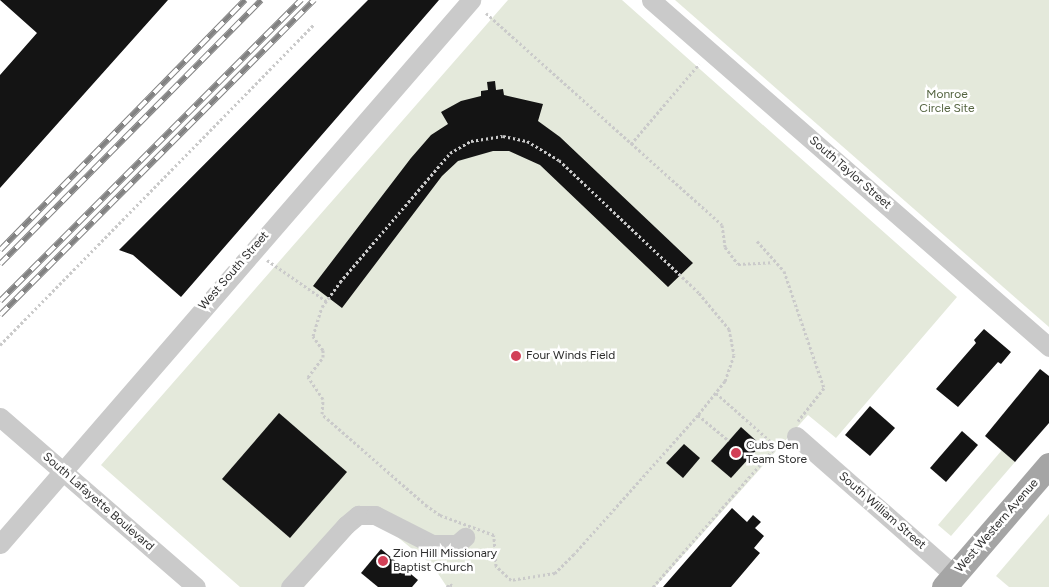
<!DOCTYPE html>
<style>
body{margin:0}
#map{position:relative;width:1049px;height:587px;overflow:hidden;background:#fff;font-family:Figtree,sans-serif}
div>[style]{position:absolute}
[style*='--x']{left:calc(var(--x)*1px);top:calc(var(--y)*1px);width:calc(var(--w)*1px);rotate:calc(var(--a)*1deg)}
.green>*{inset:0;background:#e4e9db}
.building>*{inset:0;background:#141414}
.path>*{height:3px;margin-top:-1.5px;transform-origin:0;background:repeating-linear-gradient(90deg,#cacaca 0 2.5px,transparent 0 5px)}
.minor>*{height:19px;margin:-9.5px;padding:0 9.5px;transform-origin:9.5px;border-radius:9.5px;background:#cacaca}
.major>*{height:25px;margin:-12.5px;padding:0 12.5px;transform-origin:12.5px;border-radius:12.5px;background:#a5a5a5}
.rail>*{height:5.5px;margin-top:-2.75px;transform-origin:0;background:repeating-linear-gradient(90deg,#fff 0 11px,#828282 0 22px);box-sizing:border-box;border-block:1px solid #828282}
.dots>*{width:14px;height:14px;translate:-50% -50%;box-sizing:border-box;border:2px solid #fff;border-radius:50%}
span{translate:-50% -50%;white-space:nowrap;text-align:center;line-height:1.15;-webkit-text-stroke:5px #fff;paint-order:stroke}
.park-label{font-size:12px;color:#53633f}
.street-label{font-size:12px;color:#2d2d2d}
.poi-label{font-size:12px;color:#2d2d2d}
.left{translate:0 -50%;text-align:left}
</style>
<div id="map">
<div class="green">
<div style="clip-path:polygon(508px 0,622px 0,957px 297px,836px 438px,808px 415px,655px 587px,447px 587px,433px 566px,384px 526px,361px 523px,304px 587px,240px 587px,101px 465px)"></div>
<div style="clip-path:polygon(675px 0,1049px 0,1049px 327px)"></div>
<div style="clip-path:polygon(1002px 450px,1015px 462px,951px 536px,938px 525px)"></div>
<div style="clip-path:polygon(1049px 514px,1049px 587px,1009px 587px,996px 576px)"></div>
</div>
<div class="building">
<div style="clip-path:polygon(0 0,168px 0,0 188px,0 75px,37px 33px)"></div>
<div style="clip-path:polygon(368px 0,439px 0,181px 297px,133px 255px,119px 250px)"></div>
<div style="clip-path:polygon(495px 81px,496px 90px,503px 89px,504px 95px,543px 104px,538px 121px,560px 137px,693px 263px,668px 287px,540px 165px,509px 151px,493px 151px,458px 161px,442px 176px,342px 308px,313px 286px,411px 158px,431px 135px,448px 124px,441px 112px,461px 101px,481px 96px,481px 91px,488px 90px,487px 82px)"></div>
<div style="clip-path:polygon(984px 329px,1011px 352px,1001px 364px,998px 362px,958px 407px,936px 389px,976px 343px,974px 340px)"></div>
<div style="clip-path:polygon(1040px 369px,1049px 376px,1049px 423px,1015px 462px,985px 436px)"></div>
<div style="clip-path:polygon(870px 406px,895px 428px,870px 456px,845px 435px)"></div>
<div style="clip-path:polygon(279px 413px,347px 472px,290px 538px,222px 479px)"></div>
<div style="clip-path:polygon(741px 427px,761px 445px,731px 478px,711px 461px)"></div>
<div style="clip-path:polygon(962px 431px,978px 445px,946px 482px,930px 468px)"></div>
<div style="clip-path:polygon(684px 444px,700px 458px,683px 478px,666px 463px)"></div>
<div style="clip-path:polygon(732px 508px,747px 522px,753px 515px,761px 522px,755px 528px,764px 536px,754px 548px,760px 553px,731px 587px,663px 587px)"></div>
<div style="clip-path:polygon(381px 549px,418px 580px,412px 587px,378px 587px,361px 573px)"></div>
</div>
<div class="path">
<div style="--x:486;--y:13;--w:317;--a:41.9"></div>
<div style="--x:722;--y:225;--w:22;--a:82"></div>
<div style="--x:725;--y:247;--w:21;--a:53"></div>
<div style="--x:738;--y:264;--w:35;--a:-3"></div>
<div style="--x:503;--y:136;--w:25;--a:12"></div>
<div style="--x:527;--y:141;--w:37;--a:31"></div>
<div style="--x:559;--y:160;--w:193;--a:43.5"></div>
<div style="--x:699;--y:293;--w:47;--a:50.2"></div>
<div style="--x:729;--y:329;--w:26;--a:79"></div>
<div style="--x:734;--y:355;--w:28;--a:109"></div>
<div style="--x:725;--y:381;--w:43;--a:128.5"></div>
<div style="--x:698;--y:415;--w:186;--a:131.7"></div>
<div style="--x:574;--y:554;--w:27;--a:135"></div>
<div style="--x:555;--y:573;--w:45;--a:171"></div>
<div style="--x:511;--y:580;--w:21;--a:-137"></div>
<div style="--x:496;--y:566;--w:31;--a:-94"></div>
<div style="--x:494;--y:535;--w:58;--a:-159.7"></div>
<div style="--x:440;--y:515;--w:16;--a:-145"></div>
<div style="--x:427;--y:506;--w:140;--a:-138.8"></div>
<div style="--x:322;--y:414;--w:15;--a:-86"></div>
<div style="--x:323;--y:399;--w:27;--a:-124"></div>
<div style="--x:308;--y:377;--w:25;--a:-53"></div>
<div style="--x:323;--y:357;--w:7;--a:-90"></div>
<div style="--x:323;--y:350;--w:17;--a:-126"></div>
<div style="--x:313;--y:336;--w:30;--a:-73"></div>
<div style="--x:322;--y:307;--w:31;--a:-54"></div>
<div style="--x:340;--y:282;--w:170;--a:-49.5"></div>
<div style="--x:450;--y:153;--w:24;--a:-30"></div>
<div style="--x:471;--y:141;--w:32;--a:-9"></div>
<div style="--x:631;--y:144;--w:105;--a:-49.6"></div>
<div style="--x:757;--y:241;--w:40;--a:48"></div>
<div style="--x:784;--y:271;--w:124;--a:71.1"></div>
<div style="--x:824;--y:388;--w:42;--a:128.2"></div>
<div style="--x:267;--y:260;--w:72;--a:34.8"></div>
<div style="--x:0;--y:345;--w:448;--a:-45.6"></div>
<div style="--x:716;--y:393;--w:80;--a:41.5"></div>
<div style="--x:698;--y:415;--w:40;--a:40"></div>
<div style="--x:447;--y:587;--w:4;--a:-45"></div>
<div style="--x:450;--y:584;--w:5;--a:37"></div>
<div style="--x:653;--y:587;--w:194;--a:-48.8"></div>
</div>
<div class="minor">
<div style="--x:651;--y:0;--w:528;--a:41.08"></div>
<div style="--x:0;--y:417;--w:259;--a:40.9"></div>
<div style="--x:796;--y:436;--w:210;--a:41.3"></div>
<div style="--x:0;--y:544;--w:720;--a:-49.11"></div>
<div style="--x:290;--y:587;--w:84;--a:-47.9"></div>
<div style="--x:346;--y:525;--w:16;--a:-40"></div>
<div style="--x:358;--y:515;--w:17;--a:0"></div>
<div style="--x:375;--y:515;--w:64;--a:27"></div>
<div style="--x:432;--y:544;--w:25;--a:0"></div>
<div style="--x:457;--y:544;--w:11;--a:-41"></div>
</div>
<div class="major">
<div style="--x:944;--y:587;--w:161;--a:-49.3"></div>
</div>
<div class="rail">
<div style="--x:0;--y:250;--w:350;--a:-45.6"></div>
<div style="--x:0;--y:264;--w:371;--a:-45.3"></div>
<div style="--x:0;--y:301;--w:426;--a:-45"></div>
<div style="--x:0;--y:315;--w:445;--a:-45.1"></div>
</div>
<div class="dots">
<div style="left:516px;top:356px;background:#d24057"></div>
<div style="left:736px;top:453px;background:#d24057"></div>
<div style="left:383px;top:561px;background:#d24057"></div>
</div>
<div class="park-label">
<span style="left:947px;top:102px">Monroe<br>Circle Site</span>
</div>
<div class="street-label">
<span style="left:850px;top:173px;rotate:41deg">South Taylor Street</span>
<span style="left:234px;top:271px;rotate:-49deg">West South Street</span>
<span style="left:98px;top:502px;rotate:41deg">South Lafayette Boulevard</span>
<span style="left:882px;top:511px;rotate:41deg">South William Street</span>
<span style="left:997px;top:526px;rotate:-49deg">West Western Avenue</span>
</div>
<div class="poi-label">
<span class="left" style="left:526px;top:356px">Four Winds Field</span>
<span class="left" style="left:746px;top:453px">Cubs Den<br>Team Store</span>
<span class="left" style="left:393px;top:561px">Zion Hill Missionary<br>Baptist Church</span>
</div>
</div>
